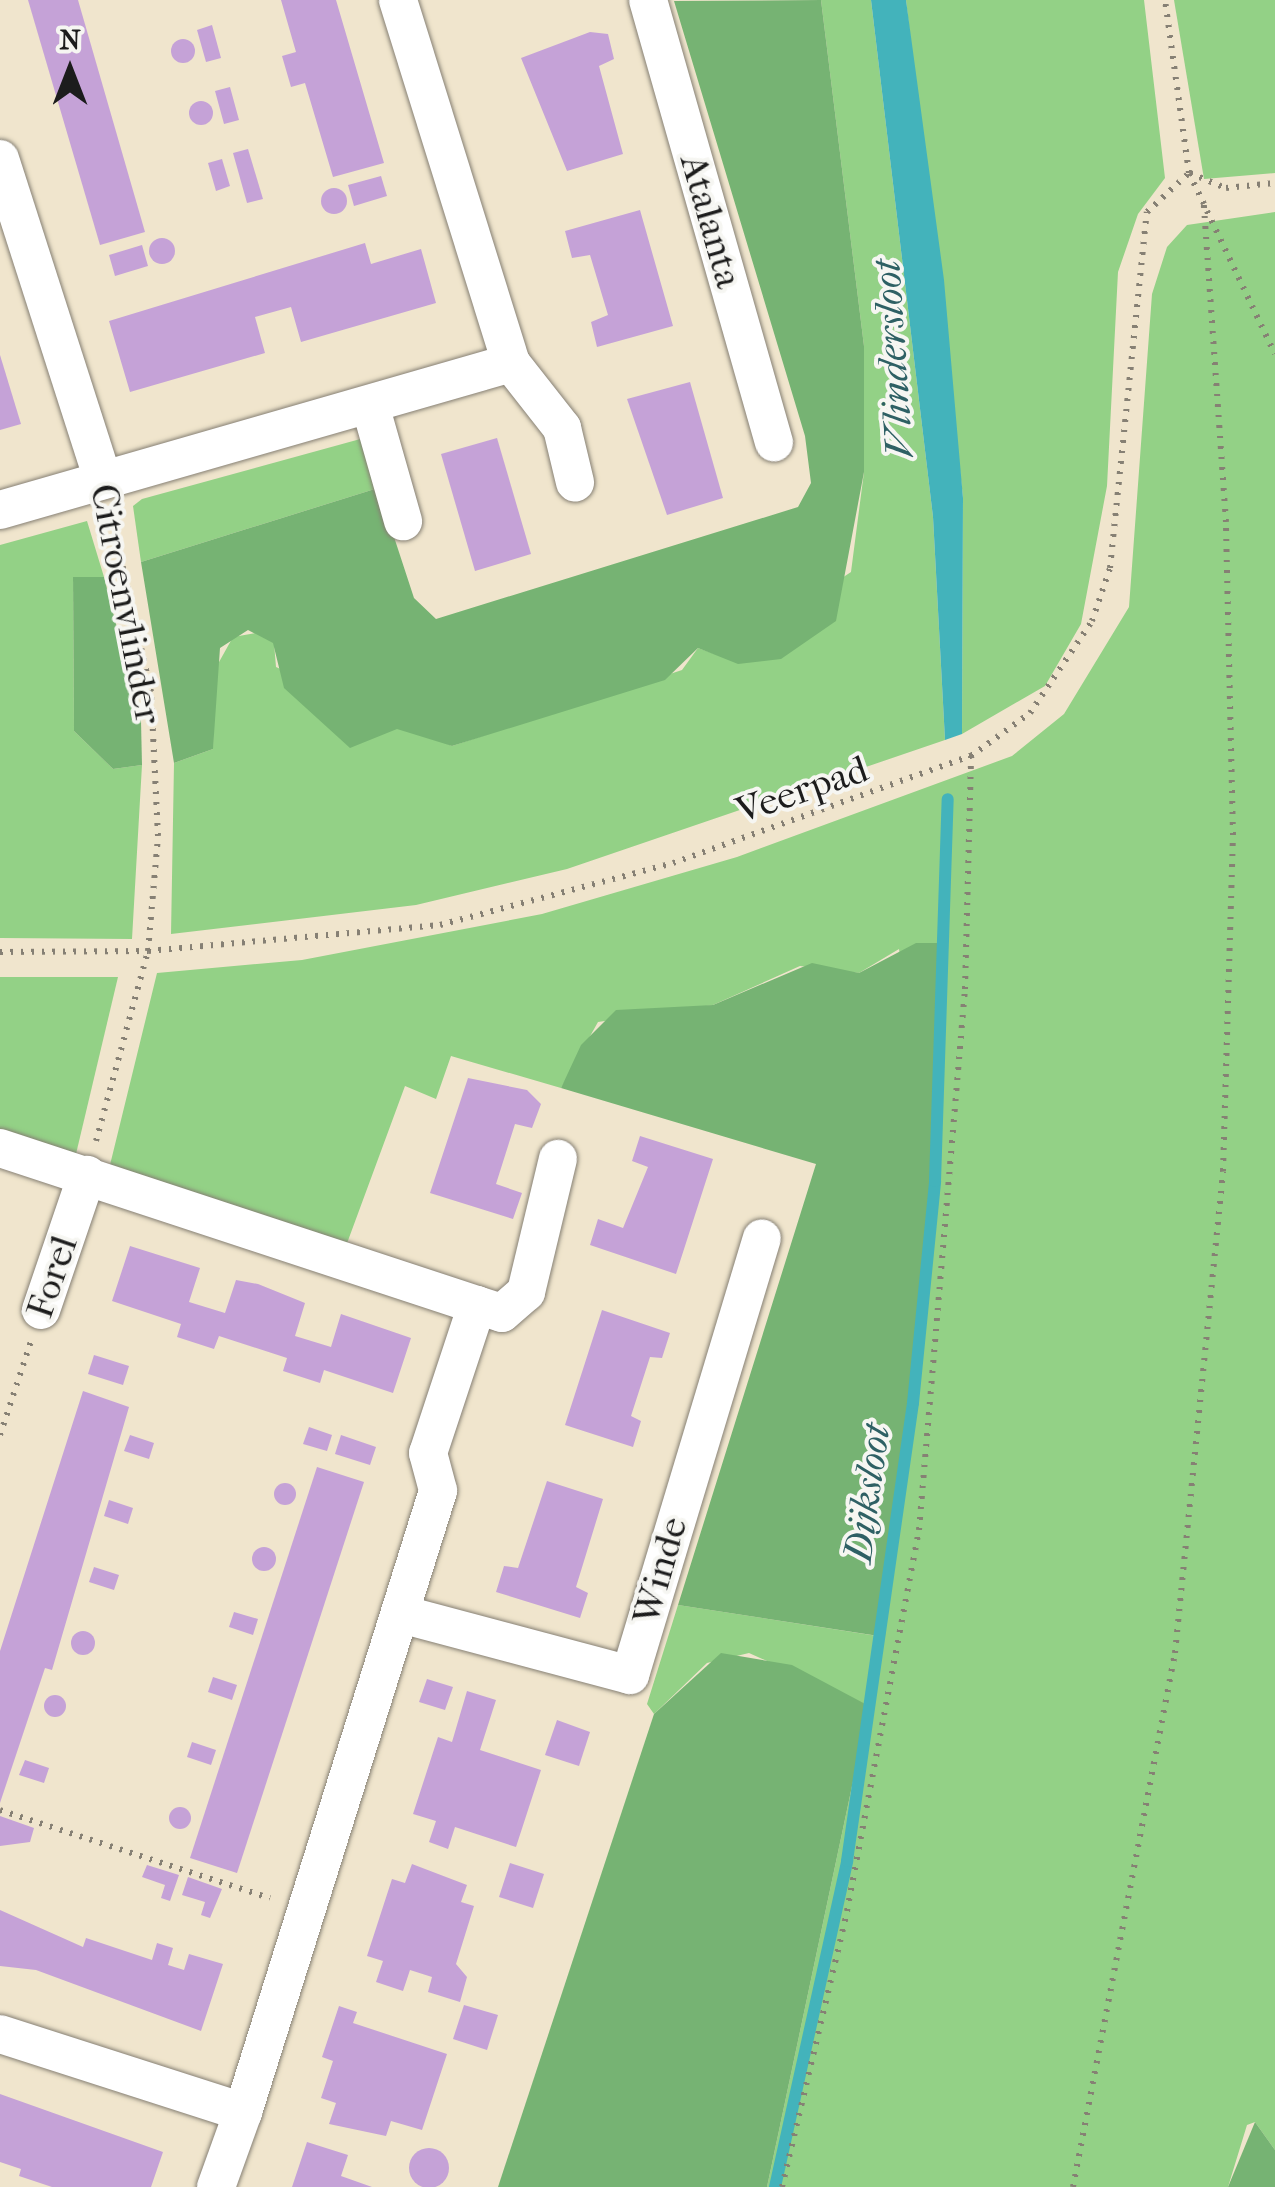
<!DOCTYPE html>
<style>
body{margin:0}
#map{position:relative;width:1275px;height:2187px;overflow:hidden;background:#f0e5cd;font-family:"IM FELL French Canon",serif}
div>[style]{position:absolute}
[style*='--x']{left:calc(var(--x)*1px);top:calc(var(--y)*1px);width:calc(var(--w)*1px);rotate:calc(var(--a)*1deg)}
.green>*{inset:0;background:#93d186}
.forest>*{inset:0;background:#76b373}
.water>*{inset:0;background:#43b3bb}
.stream>*{height:12px;margin:-6px;padding:0 6px;transform-origin:6px;border-radius:6px;background:#43b3bb}
.building>*{inset:0;background:#c5a2d7}
.round{border-radius:50%}
.path>*{height:6px;margin-top:-3px;transform-origin:0;background:repeating-linear-gradient(90deg,#868074 0 2.5px,transparent 0 10.5px)}
.roads{filter:drop-shadow(0 0 2px #868074) drop-shadow(0 0 2px #868074)}
.street>*{height:38px;margin:-19px;padding:0 19px;transform-origin:19px;border-radius:19px;background:#fff}
span{translate:-50% -50%;white-space:nowrap;text-align:center;line-height:1.15;-webkit-text-stroke:8px #f6f6f2;paint-order:stroke}
.street-label{font-size:38px;color:#1c1c1c}
.water-label{font-size:40px;color:#2e6064;font-style:italic}
.north{position:absolute;left:20px;top:20px;width:100px;height:100px;-webkit-text-stroke:8px #f6f6f2;paint-order:stroke;rotate:0deg;font-size:28px;font-weight:700;line-height:40px;text-align:center;color:#1c1c1c}
.north::after{content:'';display:block;margin:auto;width:35px;height:45px;background:#1c1c1c;clip-path:polygon(50% 0,100% 100%,50% 72%,0 100%)}
</style>
<div id="map">
<div class="green">
<div style="clip-path:polygon(821px 0,871px 0,933px 517px,945px 740px,567px 869px,416px 905px,171px 934px,174px 763px,213px 749px,214px 671px,233px 637px,261px 632px,274px 643px,276px 667px,452px 746px,682px 670px,698px 648px,723px 657px,851px 572px,864px 472px,864px 346px)"></div>
<div style="clip-path:polygon(906px 0,1144px 0,1165px 178px,1138px 214px,1118px 272px,1107px 486px,1081px 624px,1045px 686px,962px 734px,963px 497px)"></div>
<div style="clip-path:polygon(1174px 0,1275px 0,1275px 173px,1204px 179px)"></div>
<div style="clip-path:polygon(1275px 212px,1275px 2150px,1255px 2122px,1247px 2125px,1228px 2187px,767px 2187px,869px 1706px,749px 1653px,707px 1663px,654px 1714px,647px 1704px,678px 1605px,884px 1637px,932px 1171px,899px 949px,859px 973px,800px 966px,713px 1005px,598px 1022px,561px 1088px,451px 1056px,436px 1099px,405px 1086px,346px 1246px,110px 1165px,157px 973px,302px 960px,542px 914px,737px 857px,1012px 756px,1064px 714px,1129px 607px,1152px 294px,1167px 247px,1187px 225px)"></div>
<div style="clip-path:polygon(364px 438px,378px 488px,141px 562px,133px 506px,142px 499px)"></div>
<div style="clip-path:polygon(87px 521px,104px 577px,73px 577px,74px 731px,113px 769px,142px 765px,132px 939px,0 938px,0 545px)"></div>
<div style="clip-path:polygon(0 977px,118px 977px,76px 1154px,0 1130px)"></div>
</div>
<div class="forest">
<div style="clip-path:polygon(821px 0,864px 346px,864px 472px,836px 621px,781px 659px,738px 664px,698px 648px,665px 680px,452px 746px,397px 729px,350px 748px,284px 688px,273px 643px,248px 630px,220px 648px,213px 749px,174px 763px,141px 562px,378px 488px,414px 598px,436px 619px,798px 507px,811px 483px,805px 436px,674px 1px)"></div>
<div style="clip-path:polygon(73px 577px,104px 577px,141px 721px,142px 765px,113px 769px,74px 731px)"></div>
<div style="clip-path:polygon(916px 943px,943px 943px,932px 1171px,885px 1637px,678px 1605px,816px 1164px,561px 1088px,581px 1045px,616px 1010px,713px 1005px,812px 963px,859px 973px)"></div>
<div style="clip-path:polygon(721px 1653px,792px 1665px,869px 1706px,767px 2187px,498px 2187px,654px 1714px)"></div>
<div style="clip-path:polygon(1255px 2122px,1275px 2150px,1275px 2187px,1228px 2187px)"></div>
</div>
<div class="water">
<div style="clip-path:polygon(871px 0,906px 0,944px 280px,963px 498px,962px 734px,945px 740px,933px 517px)"></div>
</div>
<div class="stream">
<div style="--x:775;--y:2187;--w:334;--a:-77.5"></div>
<div style="--x:847;--y:1861;--w:463;--a:-81.8"></div>
<div style="--x:913;--y:1403;--w:223;--a:-84.3"></div>
<div style="--x:935;--y:1181;--w:382;--a:-88.1"></div>
</div>
<div class="building">
<div style="clip-path:polygon(28px 0,78px 0,145px 232px,100px 245px)"></div>
<div style="clip-path:polygon(281px 0,336px 0,384px 163px,333px 177px,305px 83px,291px 87px,282px 56px,296px 52px)"></div>
<div style="clip-path:polygon(212px 25px,221px 58px,206px 62px,197px 30px)"></div>
<div style="clip-path:polygon(590px 32px,608px 34px,614px 59px,599px 66px,623px 154px,567px 171px,521px 58px)"></div>
<div class="round" style="left:171px;top:39px;width:24px;height:24px"></div>
<div style="clip-path:polygon(230px 87px,239px 120px,224px 124px,215px 91px)"></div>
<div class="round" style="left:189px;top:101px;width:24px;height:24px"></div>
<div style="clip-path:polygon(248px 149px,263px 199px,247px 203px,233px 153px)"></div>
<div style="clip-path:polygon(222px 159px,230px 186px,216px 191px,208px 163px)"></div>
<div style="clip-path:polygon(381px 176px,387px 196px,354px 206px,348px 185px)"></div>
<div class="round" style="left:321px;top:188px;width:26px;height:26px"></div>
<div style="clip-path:polygon(640px 210px,673px 326px,597px 347px,591px 322px,608px 315px,590px 255px,572px 258px,565px 231px)"></div>
<div class="round" style="left:149px;top:238px;width:26px;height:26px"></div>
<div style="clip-path:polygon(365px 243px,371px 264px,421px 249px,436px 303px,301px 342px,291px 307px,255px 317px,265px 353px,130px 392px,109px 321px)"></div>
<div style="clip-path:polygon(142px 245px,148px 266px,115px 276px,109px 255px)"></div>
<div style="clip-path:polygon(0 355px,21px 424px,0 430px)"></div>
<div style="clip-path:polygon(690px 382px,723px 498px,667px 515px,627px 399px)"></div>
<div style="clip-path:polygon(497px 438px,531px 554px,475px 571px,441px 454px)"></div>
<div style="clip-path:polygon(468px 1078px,527px 1090px,541px 1104px,532px 1128px,515px 1124px,496px 1184px,522px 1193px,513px 1219px,430px 1193px)"></div>
<div style="clip-path:polygon(640px 1136px,713px 1159px,676px 1274px,590px 1245px,598px 1219px,623px 1228px,648px 1167px,632px 1161px)"></div>
<div style="clip-path:polygon(130px 1246px,200px 1268px,189px 1302px,225px 1313px,236px 1280px,258px 1284px,305px 1303px,295px 1336px,331px 1347px,341px 1314px,411px 1338px,393px 1393px,324px 1370px,320px 1383px,283px 1371px,287px 1358px,219px 1336px,214px 1349px,177px 1337px,181px 1324px,112px 1301px)"></div>
<div style="clip-path:polygon(602px 1310px,670px 1333px,662px 1358px,650px 1357px,631px 1416px,641px 1421px,633px 1447px,565px 1425px)"></div>
<div style="clip-path:polygon(94px 1355px,129px 1366px,123px 1385px,88px 1374px)"></div>
<div style="clip-path:polygon(83px 1391px,129px 1407px,52px 1670px,45px 1668px,0 1803px,0 1651px)"></div>
<div style="clip-path:polygon(309px 1427px,332px 1435px,327px 1451px,303px 1444px)"></div>
<div style="clip-path:polygon(130px 1435px,154px 1443px,149px 1459px,124px 1451px)"></div>
<div style="clip-path:polygon(341px 1435px,376px 1447px,370px 1465px,335px 1454px)"></div>
<div style="clip-path:polygon(317px 1467px,364px 1482px,237px 1873px,190px 1858px)"></div>
<div style="clip-path:polygon(547px 1481px,603px 1499px,576px 1587px,588px 1593px,580px 1618px,496px 1592px,504px 1566px,518px 1568px)"></div>
<div class="round" style="left:274px;top:1483px;width:22px;height:22px"></div>
<div style="clip-path:polygon(109px 1500px,133px 1508px,128px 1524px,104px 1516px)"></div>
<div class="round" style="left:252px;top:1547px;width:24px;height:24px"></div>
<div style="clip-path:polygon(94px 1567px,119px 1575px,114px 1590px,89px 1582px)"></div>
<div style="clip-path:polygon(234px 1612px,258px 1619px,253px 1635px,229px 1627px)"></div>
<div class="round" style="left:71px;top:1631px;width:24px;height:24px"></div>
<div style="clip-path:polygon(213px 1677px,237px 1685px,232px 1700px,208px 1692px)"></div>
<div style="clip-path:polygon(427px 1679px,453px 1687px,445px 1710px,419px 1702px)"></div>
<div style="clip-path:polygon(467px 1691px,496px 1700px,480px 1750px,541px 1770px,516px 1847px,455px 1827px,448px 1849px,429px 1842px,436px 1821px,413px 1814px,438px 1737px,452px 1742px)"></div>
<div class="round" style="left:44px;top:1695px;width:22px;height:22px"></div>
<div style="clip-path:polygon(557px 1720px,590px 1732px,579px 1766px,545px 1755px)"></div>
<div style="clip-path:polygon(192px 1742px,216px 1750px,211px 1765px,187px 1757px)"></div>
<div style="clip-path:polygon(25px 1760px,49px 1768px,44px 1783px,19px 1775px)"></div>
<div class="round" style="left:169px;top:1807px;width:22px;height:22px"></div>
<div style="clip-path:polygon(0 1816px,34px 1828px,30px 1842px,0 1846px)"></div>
<div style="clip-path:polygon(510px 1863px,544px 1874px,533px 1908px,499px 1897px)"></div>
<div style="clip-path:polygon(412px 1864px,467px 1885px,461px 1902px,474px 1906px,456px 1964px,467px 1977px,460px 2002px,428px 1992px,432px 1977px,410px 1970px,403px 1991px,376px 1982px,383px 1961px,367px 1956px,392px 1879px,405px 1883px)"></div>
<div style="clip-path:polygon(147px 1865px,179px 1875px,170px 1901px,161px 1898px,165px 1885px,142px 1877px)"></div>
<div style="clip-path:polygon(188px 1877px,222px 1889px,210px 1918px,201px 1915px,205px 1902px,182px 1895px)"></div>
<div style="clip-path:polygon(0 1910px,83px 1947px,86px 1938px,152px 1960px,157px 1943px,173px 1948px,168px 1965px,184px 1970px,189px 1954px,223px 1964px,201px 2031px,36px 1970px,0 1966px)"></div>
<div style="clip-path:polygon(464px 2005px,498px 2015px,487px 2050px,453px 2039px)"></div>
<div style="clip-path:polygon(339px 2006px,357px 2012px,353px 2023px,447px 2054px,422px 2130px,391px 2121px,386px 2136px,329px 2124px,336px 2103px,321px 2098px,333px 2061px,322px 2057px)"></div>
<div style="clip-path:polygon(0 2094px,163px 2152px,151px 2187px,52px 2187px,19px 2176px,21px 2169px,0 2162px)"></div>
<div style="clip-path:polygon(307px 2142px,348px 2155px,341px 2176px,372px 2187px,292px 2187px)"></div>
<div class="round" style="left:409px;top:2148px;width:40px;height:40px"></div>
</div>
<div class="path">
<div style="--x:1190;--y:173;--w:39;--a:23"></div>
<div style="--x:1226;--y:188;--w:49;--a:-5.8"></div>
<div style="--x:1207;--y:211;--w:158;--a:64.6"></div>
<div style="--x:0;--y:952;--w:148;--a:-0.4"></div>
<div style="--x:148;--y:951;--w:293;--a:-5.1"></div>
<div style="--x:440;--y:925;--w:241;--a:-14.9"></div>
<div style="--x:673;--y:863;--w:317;--a:-19.8"></div>
<div style="--x:971;--y:756;--w:73;--a:-36.1"></div>
<div style="--x:1030;--y:713;--w:111;--a:-56"></div>
<div style="--x:1092;--y:621;--w:56;--a:-71.2"></div>
<div style="--x:1110;--y:568;--w:358;--a:-84.1"></div>
<div style="--x:1147;--y:212;--w:57;--a:-42.9"></div>
<div style="--x:96;--y:1141;--w:197;--a:-74.7"></div>
<div style="--x:148;--y:951;--w:115;--a:-85"></div>
<div style="--x:158;--y:836;--w:144;--a:-92.8"></div>
<div style="--x:151;--y:692;--w:181;--a:-102.7"></div>
<div style="--x:0;--y:1435;--w:99;--a:-71.7"></div>
<div style="--x:0;--y:1810;--w:284;--a:18.1"></div>
<div style="--x:782;--y:2187;--w:284;--a:-76.7"></div>
<div style="--x:847;--y:1911;--w:388;--a:-79.3"></div>
<div style="--x:919;--y:1530;--w:543;--a:-85.14"></div>
<div style="--x:965;--y:989;--w:233;--a:-88.5"></div>
<div style="--x:1073;--y:2187;--w:544;--a:-79.19"></div>
<div style="--x:1175;--y:1653;--w:484;--a:-84.3"></div>
<div style="--x:1223;--y:1171;--w:336;--a:-88.3"></div>
<div style="--x:1233;--y:835;--w:313;--a:-91.3"></div>
<div style="--x:1226;--y:522;--w:319;--a:-94"></div>
<div style="--x:1204;--y:204;--w:34;--a:-116"></div>
<div style="--x:1189;--y:173;--w:175;--a:-97.9"></div>
</div>
<div class="roads">
<div class="street">
<div style="--x:648;--y:0;--w:460;--a:74.1"></div>
<div style="--x:0;--y:159;--w:337;--a:72.2"></div>
<div style="--x:511;--y:363;--w:83;--a:51.9"></div>
<div style="--x:562;--y:428;--w:56;--a:76.5"></div>
<div style="--x:370;--y:405;--w:121;--a:74.1"></div>
<div style="--x:0;--y:510;--w:532;--a:-16.05"></div>
<div style="--x:511;--y:363;--w:380;--a:-107.3"></div>
<div style="--x:0;--y:1148;--w:502;--a:18.22"></div>
<div style="--x:477;--y:1305;--w:156;--a:108.3"></div>
<div style="--x:428;--y:1453;--w:39;--a:75"></div>
<div style="--x:438;--y:1491;--w:651;--a:107.43"></div>
<div style="--x:243;--y:2112;--w:255;--a:-162.2"></div>
<div style="--x:477;--y:1305;--w:26;--a:18"></div>
<div style="--x:502;--y:1313;--w:32;--a:-41"></div>
<div style="--x:526;--y:1292;--w:137;--a:-76.5"></div>
<div style="--x:41;--y:1310;--w:143;--a:-71.2"></div>
<div style="--x:401;--y:1614;--w:237;--a:14.9"></div>
<div style="--x:630;--y:1675;--w:456;--a:-73.2"></div>
<div style="--x:216;--y:2187;--w:80;--a:-70.2"></div>
</div>
</div>
<div class="street-label">
<span style="left:711px;top:221px;rotate:74deg">Atalanta</span>
<span style="left:126px;top:604px;rotate:79deg">Citroenvlinder</span>
<span style="left:802px;top:790px;rotate:-19deg">Veerpad</span>
<span style="left:52px;top:1277px;rotate:-71deg">Forel</span>
<span style="left:660px;top:1571px;rotate:-74deg">Winde</span>
</div>
<div class="water-label">
<span style="left:893px;top:359px;rotate:-94deg">Vlindersloot</span>
<span style="left:867px;top:1493px;rotate:-82deg">Dijksloot</span>
</div>
<div class="north">N</div>
</div>
